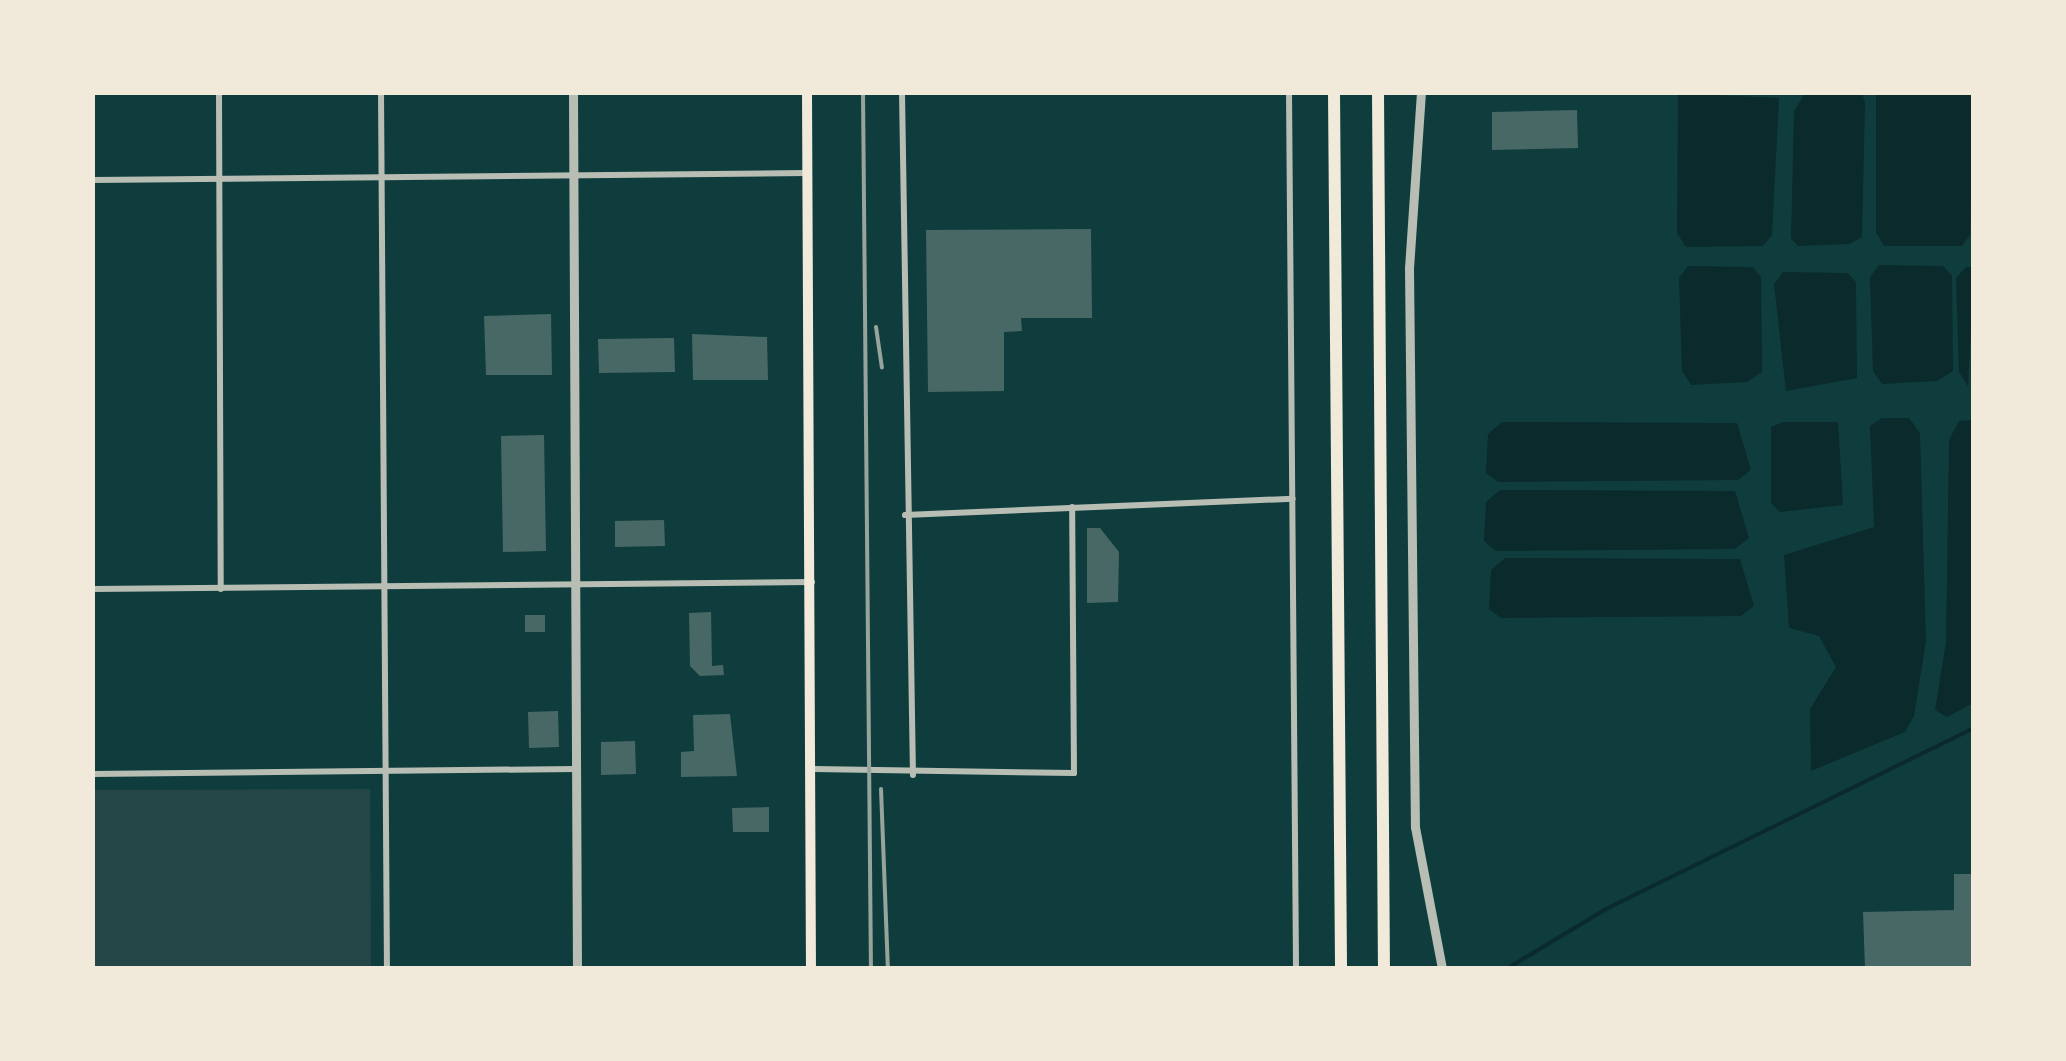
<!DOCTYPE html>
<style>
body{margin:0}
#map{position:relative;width:2066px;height:1061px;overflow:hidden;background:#0f3d3e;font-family:Poppins,sans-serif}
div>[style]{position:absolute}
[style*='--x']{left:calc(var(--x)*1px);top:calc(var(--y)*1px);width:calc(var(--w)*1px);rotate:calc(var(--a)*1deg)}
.green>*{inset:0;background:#244646}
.water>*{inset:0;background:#0a2a2b}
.stream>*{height:4px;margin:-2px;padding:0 2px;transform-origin:2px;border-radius:2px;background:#0a2a2b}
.building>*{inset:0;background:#486865}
.minor>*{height:6px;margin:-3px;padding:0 3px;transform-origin:3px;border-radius:3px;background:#b8beb3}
.tertiary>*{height:9px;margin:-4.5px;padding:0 4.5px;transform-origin:4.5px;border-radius:4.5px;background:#b8beb3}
.secondary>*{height:10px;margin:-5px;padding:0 5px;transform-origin:5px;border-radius:5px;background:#f1e9da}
.motorway>*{height:12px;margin:-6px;padding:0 6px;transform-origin:6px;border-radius:6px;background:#f1e9da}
.rail>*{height:4px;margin:-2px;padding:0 2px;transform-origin:2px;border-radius:2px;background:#97a49c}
span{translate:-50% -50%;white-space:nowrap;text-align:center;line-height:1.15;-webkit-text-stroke:8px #f1e9da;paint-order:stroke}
.frame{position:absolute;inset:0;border:95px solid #f1e9da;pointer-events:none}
</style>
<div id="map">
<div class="green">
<div style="clip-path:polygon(370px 789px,371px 968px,93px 968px,93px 790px)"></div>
</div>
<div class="water">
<div style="clip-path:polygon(1678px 93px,1779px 98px,1772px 235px,1763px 246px,1686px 247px,1677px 233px)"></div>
<div style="clip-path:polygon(1805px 93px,1862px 93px,1865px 103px,1862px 237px,1850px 244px,1798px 246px,1791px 238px,1794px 111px)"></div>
<div style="clip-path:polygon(1876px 93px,1973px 94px,1970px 235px,1962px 246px,1884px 246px,1876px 232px)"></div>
<div style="clip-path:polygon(1879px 265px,1943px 266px,1952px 276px,1953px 371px,1937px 381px,1882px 384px,1873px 371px,1870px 277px)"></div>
<div style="clip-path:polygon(1688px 266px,1753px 267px,1761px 277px,1762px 372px,1747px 382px,1691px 385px,1682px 371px,1679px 278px)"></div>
<div style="clip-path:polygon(1966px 267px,1974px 267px,1968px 386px,1959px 372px,1956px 278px)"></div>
<div style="clip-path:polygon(1783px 272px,1848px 273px,1856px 282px,1857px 378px,1786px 391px,1774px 284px)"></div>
<div style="clip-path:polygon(1882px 418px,1909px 418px,1920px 433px,1926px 641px,1914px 716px,1905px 732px,1811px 771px,1810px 709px,1836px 667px,1819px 636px,1789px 628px,1784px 555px,1874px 527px,1870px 426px)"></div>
<div style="clip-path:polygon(1973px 420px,1973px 703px,1947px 717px,1935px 710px,1946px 642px,1949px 440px,1959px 421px)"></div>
<div style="clip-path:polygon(1502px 422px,1737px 423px,1751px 470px,1738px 480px,1498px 482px,1486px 473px,1488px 434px)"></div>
<div style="clip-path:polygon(1783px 422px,1838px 422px,1843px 505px,1780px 512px,1771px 503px,1771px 427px)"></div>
<div style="clip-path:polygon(1500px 490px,1735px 491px,1749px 538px,1735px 549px,1496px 551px,1484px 541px,1486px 502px)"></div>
<div style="clip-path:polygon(1505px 558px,1740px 559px,1754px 606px,1741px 616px,1501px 618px,1489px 609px,1491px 570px)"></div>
</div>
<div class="stream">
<div style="--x:1508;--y:968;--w:114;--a:-31"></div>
<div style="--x:1606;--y:909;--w:410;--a:-26.2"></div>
</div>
<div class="building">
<div style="clip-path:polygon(1577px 110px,1578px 148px,1492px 150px,1492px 112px)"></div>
<div style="clip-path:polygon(1091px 229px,1092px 318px,1021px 318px,1022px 331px,1004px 332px,1004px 391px,928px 392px,926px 230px)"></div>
<div style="clip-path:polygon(551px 314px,552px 375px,486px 375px,484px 316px)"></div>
<div style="clip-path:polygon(692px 334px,767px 337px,768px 380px,693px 380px)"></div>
<div style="clip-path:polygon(674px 338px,675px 372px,599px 373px,598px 339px)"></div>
<div style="clip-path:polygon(544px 435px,546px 551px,503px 552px,501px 436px)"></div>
<div style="clip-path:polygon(664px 520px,665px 546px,615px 547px,615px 521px)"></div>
<div style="clip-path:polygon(1087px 528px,1100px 528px,1119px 552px,1118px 602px,1087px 603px)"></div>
<div style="clip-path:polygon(711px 612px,712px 666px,723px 665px,724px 675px,700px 676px,690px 666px,689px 613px)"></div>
<div style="clip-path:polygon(525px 615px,545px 615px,545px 632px,525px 632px)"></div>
<div style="clip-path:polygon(558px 711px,559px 747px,529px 748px,528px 712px)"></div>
<div style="clip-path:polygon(730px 714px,737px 776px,681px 777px,681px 752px,694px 751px,693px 715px)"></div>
<div style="clip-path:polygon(635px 741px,636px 774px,601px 775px,601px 742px)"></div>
<div style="clip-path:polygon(769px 807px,769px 832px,733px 832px,732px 808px)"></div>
<div style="clip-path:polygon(1954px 874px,1974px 874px,1974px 968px,1865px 968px,1863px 912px,1954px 910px)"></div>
</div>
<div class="minor">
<div style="--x:219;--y:92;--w:497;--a:89.8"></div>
<div style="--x:381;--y:92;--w:876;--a:89.61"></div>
<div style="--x:902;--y:92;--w:683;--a:89.08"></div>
<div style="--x:1289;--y:92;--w:876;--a:89.54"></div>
<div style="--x:92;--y:180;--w:714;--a:-0.56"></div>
<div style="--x:905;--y:515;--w:388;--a:-2.4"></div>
<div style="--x:92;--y:589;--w:720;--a:-0.56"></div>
<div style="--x:814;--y:769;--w:260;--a:0.9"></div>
<div style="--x:1074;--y:773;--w:266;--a:-90.4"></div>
<div style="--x:92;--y:774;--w:484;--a:-0.6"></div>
</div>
<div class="tertiary">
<div style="--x:573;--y:92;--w:876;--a:89.74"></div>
<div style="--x:1421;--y:92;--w:176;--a:93.9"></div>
<div style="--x:1409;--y:268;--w:559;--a:89.39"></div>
<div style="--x:1415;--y:827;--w:144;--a:79.2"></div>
</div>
<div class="secondary">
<div style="--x:807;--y:92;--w:876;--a:89.74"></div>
</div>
<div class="motorway">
<div style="--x:1334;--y:92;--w:876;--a:89.54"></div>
<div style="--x:1378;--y:92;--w:876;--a:89.61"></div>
</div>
<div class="rail">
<div style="--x:863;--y:92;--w:876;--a:89.48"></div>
<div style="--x:876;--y:327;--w:41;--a:81.7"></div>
<div style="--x:881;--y:789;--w:179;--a:87.8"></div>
</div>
<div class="frame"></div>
</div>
